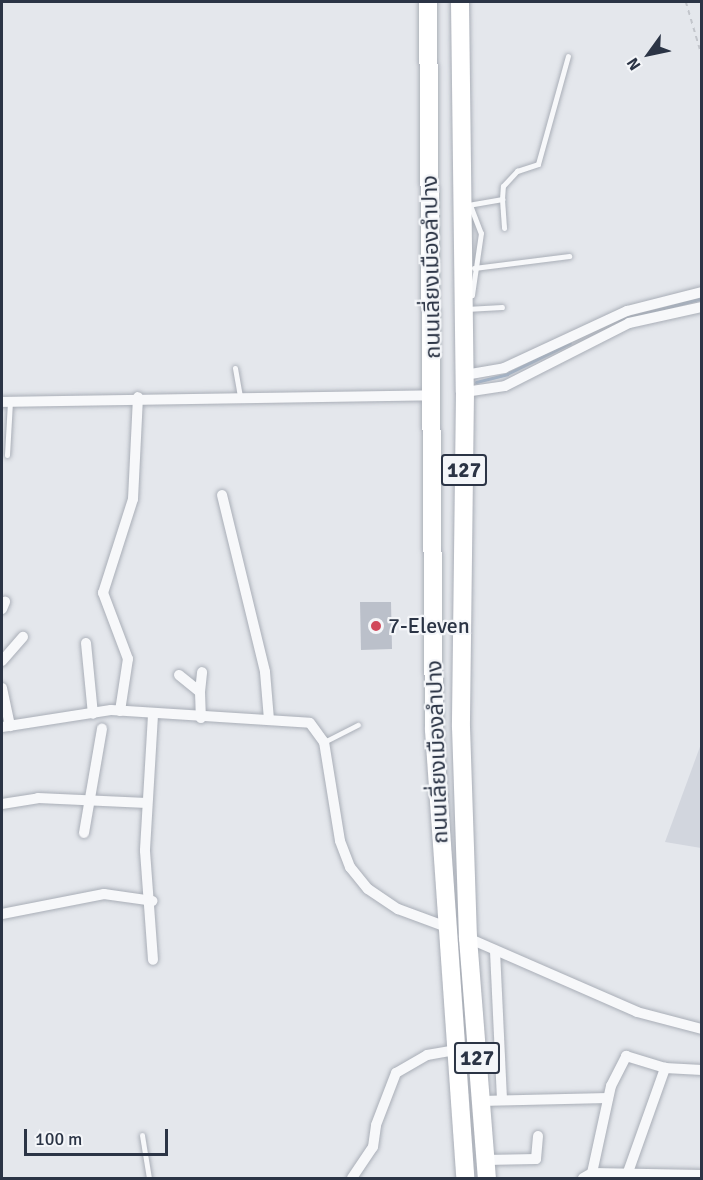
<!DOCTYPE html>
<meta charset="utf-8">
<style>
body{margin:0}
#map{position:relative;width:703px;height:1180px;overflow:hidden;background:#e4e7ec;font-family:Signika,"Noto Sans Thai",sans-serif}
div>[style]{position:absolute}
[style*='--x']{left:calc(var(--x)*1px);top:calc(var(--y)*1px);width:calc(var(--w)*1px);rotate:calc(var(--a)*1deg)}
.built>*{inset:0;background:#d2d6de}
.stream>*{height:3px;margin:-1.5px;padding:0 1.5px;transform-origin:1.5px;border-radius:1.5px;background:#9fb4cc}
.building>*{inset:0;background:#bbc0ca}
.path>*{height:1.5px;margin-top:-0.75px;transform-origin:0;background:repeating-linear-gradient(90deg,#c2c5cb 0 4.5px,transparent 0 9px)}
.roads{filter:drop-shadow(0 0 2px #a9aeb7) drop-shadow(0 0 2px #a9aeb7)}
.lane>*{height:5px;margin:-2.5px;padding:0 2.5px;transform-origin:2.5px;border-radius:2.5px;background:#f7f8fa}
.street>*{height:10px;margin:-5px;padding:0 5px;transform-origin:5px;border-radius:5px;background:#f7f8fa}
.highway>*{height:18px;margin:-9px;padding:0 9px;transform-origin:9px;border-radius:9px;background:#fff}
.dots>*{width:16px;height:16px;translate:-50% -50%;box-sizing:border-box;border:3px solid #f4f6f9;border-radius:50%}
span{translate:-50% -50%;white-space:nowrap;text-align:center;line-height:1.15;-webkit-text-stroke:4.5px #f4f6f9;paint-order:stroke}
.shield-label span{padding:2px 4px;background:#f4f6f9;border:2px solid;border-radius:4px;-webkit-text-stroke-width:0}
.shield-label{font-size:21px;color:#2b3445;font-weight:700}
.street-label{font-size:22px;color:#2b3445}
.poi-label{font-size:22px;color:#2b3445}
.left{translate:0 -50%;text-align:left}
.frame{position:absolute;inset:0;border:3px solid #2b3445;pointer-events:none}
.north{position:absolute;left:619px;top:24px;width:60px;height:60px;-webkit-text-stroke:4px #f4f6f9;paint-order:stroke;rotate:237deg;font-size:16px;font-weight:700;line-height:24px;text-align:center;color:#2b3445}
.north::after{content:'';display:block;margin:auto;width:21px;height:27px;background:#2b3445;clip-path:polygon(50% 0,100% 100%,50% 72%,0 100%)}
.scale{position:absolute;left:24px;top:1129px;width:144px;height:27px;box-sizing:border-box;border:3px solid #2b3445;border-top:0;padding-left:8px;font-size:18px;line-height:21px;white-space:nowrap;color:#2b3445;-webkit-text-stroke:4px #f4f6f9;paint-order:stroke}
</style>
<div id="map">
<div class="built">
<div style="clip-path:polygon(701px 744px,701px 848px,665px 842px)"></div>
</div>
<div class="stream">
<div style="--x:619;--y:320;--w:86;--a:-14.8"></div>
<div style="--x:476;--y:382;--w:32;--a:-14"></div>
<div style="--x:507;--y:374;--w:70;--a:-26.2"></div>
</div>
<div class="building">
<div style="clip-path:polygon(360px 602px,391px 602px,392px 649px,361px 650px)"></div>
</div>
<div class="path">
<div style="--x:686;--y:2;--w:56;--a:73.5"></div>
</div>
<div class="roads">
<div class="lane">
<div style="--x:502;--y:199;--w:13;--a:-86"></div>
<div style="--x:503;--y:186;--w:21;--a:-47"></div>
<div style="--x:517;--y:171;--w:22;--a:-18"></div>
<div style="--x:538;--y:164;--w:112;--a:-74.5"></div>
<div style="--x:468;--y:205;--w:35;--a:-10"></div>
<div style="--x:502;--y:199;--w:29;--a:86"></div>
<div style="--x:470;--y:205;--w:30;--a:69"></div>
<div style="--x:481;--y:233;--w:63;--a:98.3"></div>
<div style="--x:474;--y:268;--w:96;--a:-7.2"></div>
<div style="--x:466;--y:309;--w:36;--a:-3"></div>
<div style="--x:235;--y:368;--w:28;--a:80"></div>
<div style="--x:7;--y:455;--w:53;--a:-86.8"></div>
<div style="--x:324;--y:742;--w:38;--a:-27"></div>
<div style="--x:142;--y:1135;--w:44;--a:80.8"></div>
</div>
<div class="street">
<div style="--x:465;--y:375;--w:40;--a:-10"></div>
<div style="--x:504;--y:368;--w:136;--a:-24.9"></div>
<div style="--x:627;--y:311;--w:77;--a:-14.2"></div>
<div style="--x:465;--y:392;--w:40;--a:-8.5"></div>
<div style="--x:505;--y:386;--w:139;--a:-26.9"></div>
<div style="--x:629;--y:323;--w:75;--a:-12.4"></div>
<div style="--x:2;--y:402;--w:430;--a:-0.9"></div>
<div style="--x:222;--y:495;--w:182;--a:76.3"></div>
<div style="--x:265;--y:672;--w:48;--a:85.2"></div>
<div style="--x:2;--y:609;--w:8;--a:-67"></div>
<div style="--x:86;--y:643;--w:71;--a:84.4"></div>
<div style="--x:2;--y:661;--w:32;--a:-49"></div>
<div style="--x:179;--y:675;--w:27;--a:39"></div>
<div style="--x:200;--y:692;--w:26;--a:88"></div>
<div style="--x:2;--y:688;--w:39;--a:78"></div>
<div style="--x:200;--y:692;--w:20;--a:-84"></div>
<div style="--x:120;--y:711;--w:53;--a:-81.3"></div>
<div style="--x:128;--y:659;--w:71;--a:-110.7"></div>
<div style="--x:103;--y:593;--w:99;--a:-72.3"></div>
<div style="--x:133;--y:499;--w:102;--a:-87.2"></div>
<div style="--x:153;--y:715;--w:136;--a:93.4"></div>
<div style="--x:145;--y:851;--w:109;--a:85.8"></div>
<div style="--x:2;--y:727;--w:110;--a:-8.9"></div>
<div style="--x:111;--y:710;--w:199;--a:3.7"></div>
<div style="--x:310;--y:723;--w:24;--a:54"></div>
<div style="--x:324;--y:742;--w:100;--a:80.8"></div>
<div style="--x:340;--y:841;--w:28;--a:69"></div>
<div style="--x:350;--y:867;--w:28;--a:51"></div>
<div style="--x:368;--y:889;--w:36;--a:34"></div>
<div style="--x:398;--y:909;--w:49;--a:20.3"></div>
<div style="--x:2;--y:804;--w:36;--a:-9"></div>
<div style="--x:38;--y:798;--w:109;--a:2.6"></div>
<div style="--x:84;--y:833;--w:106;--a:-80.2"></div>
<div style="--x:2;--y:914;--w:104;--a:-11.1"></div>
<div style="--x:104;--y:894;--w:49;--a:8.1"></div>
<div style="--x:468;--y:938;--w:184;--a:23.6"></div>
<div style="--x:637;--y:1012;--w:67;--a:14.7"></div>
<div style="--x:495;--y:951;--w:148;--a:87.3"></div>
<div style="--x:480;--y:1101;--w:128;--a:-1.3"></div>
<div style="--x:485;--y:1160;--w:51;--a:-1.1"></div>
<div style="--x:536;--y:1159;--w:23;--a:-85"></div>
<div style="--x:592;--y:1173;--w:89;--a:-77.7"></div>
<div style="--x:611;--y:1086;--w:34;--a:-63"></div>
<div style="--x:626;--y:1056;--w:41;--a:17.1"></div>
<div style="--x:665;--y:1068;--w:37;--a:3"></div>
<div style="--x:627;--y:1175;--w:114;--a:-70.4"></div>
<div style="--x:352;--y:1178;--w:37;--a:-56"></div>
<div style="--x:373;--y:1147;--w:22;--a:-82"></div>
<div style="--x:376;--y:1125;--w:56;--a:-69"></div>
<div style="--x:396;--y:1073;--w:36;--a:-30"></div>
<div style="--x:427;--y:1055;--w:27;--a:-10"></div>
<div style="--x:583;--y:1178;--w:10;--a:-29"></div>
<div style="--x:592;--y:1173;--w:110;--a:1"></div>
</div>
<div class="highway">
<div style="--x:428;--y:2;--w:728;--a:89.53"></div>
<div style="--x:434;--y:730;--w:449;--a:86"></div>
<div style="--x:460;--y:2;--w:390;--a:89.3"></div>
<div style="--x:465;--y:392;--w:335;--a:90.7"></div>
<div style="--x:461;--y:727;--w:211;--a:88.1"></div>
<div style="--x:468;--y:938;--w:241;--a:85.5"></div>
</div>
</div>
<div class="dots">
<div style="left:376px;top:626px;background:#d1495b"></div>
</div>
<div class="shield-label">
<span style="left:464px;top:470px">127</span>
<span style="left:477px;top:1058px">127</span>
</div>
<div class="street-label">
<span style="left:431px;top:267px;rotate:-91deg">ถนนเลี่ยงเมืองลำปาง</span>
<span style="left:437px;top:752px;rotate:-92deg">ถนนเลี่ยงเมืองลำปาง</span>
</div>
<div class="poi-label">
<span class="left" style="left:388px;top:626px">7-Eleven</span>
</div>
<div class="frame"></div>
<div class="north">N</div>
<div class="scale">100 m</div>
</div>
